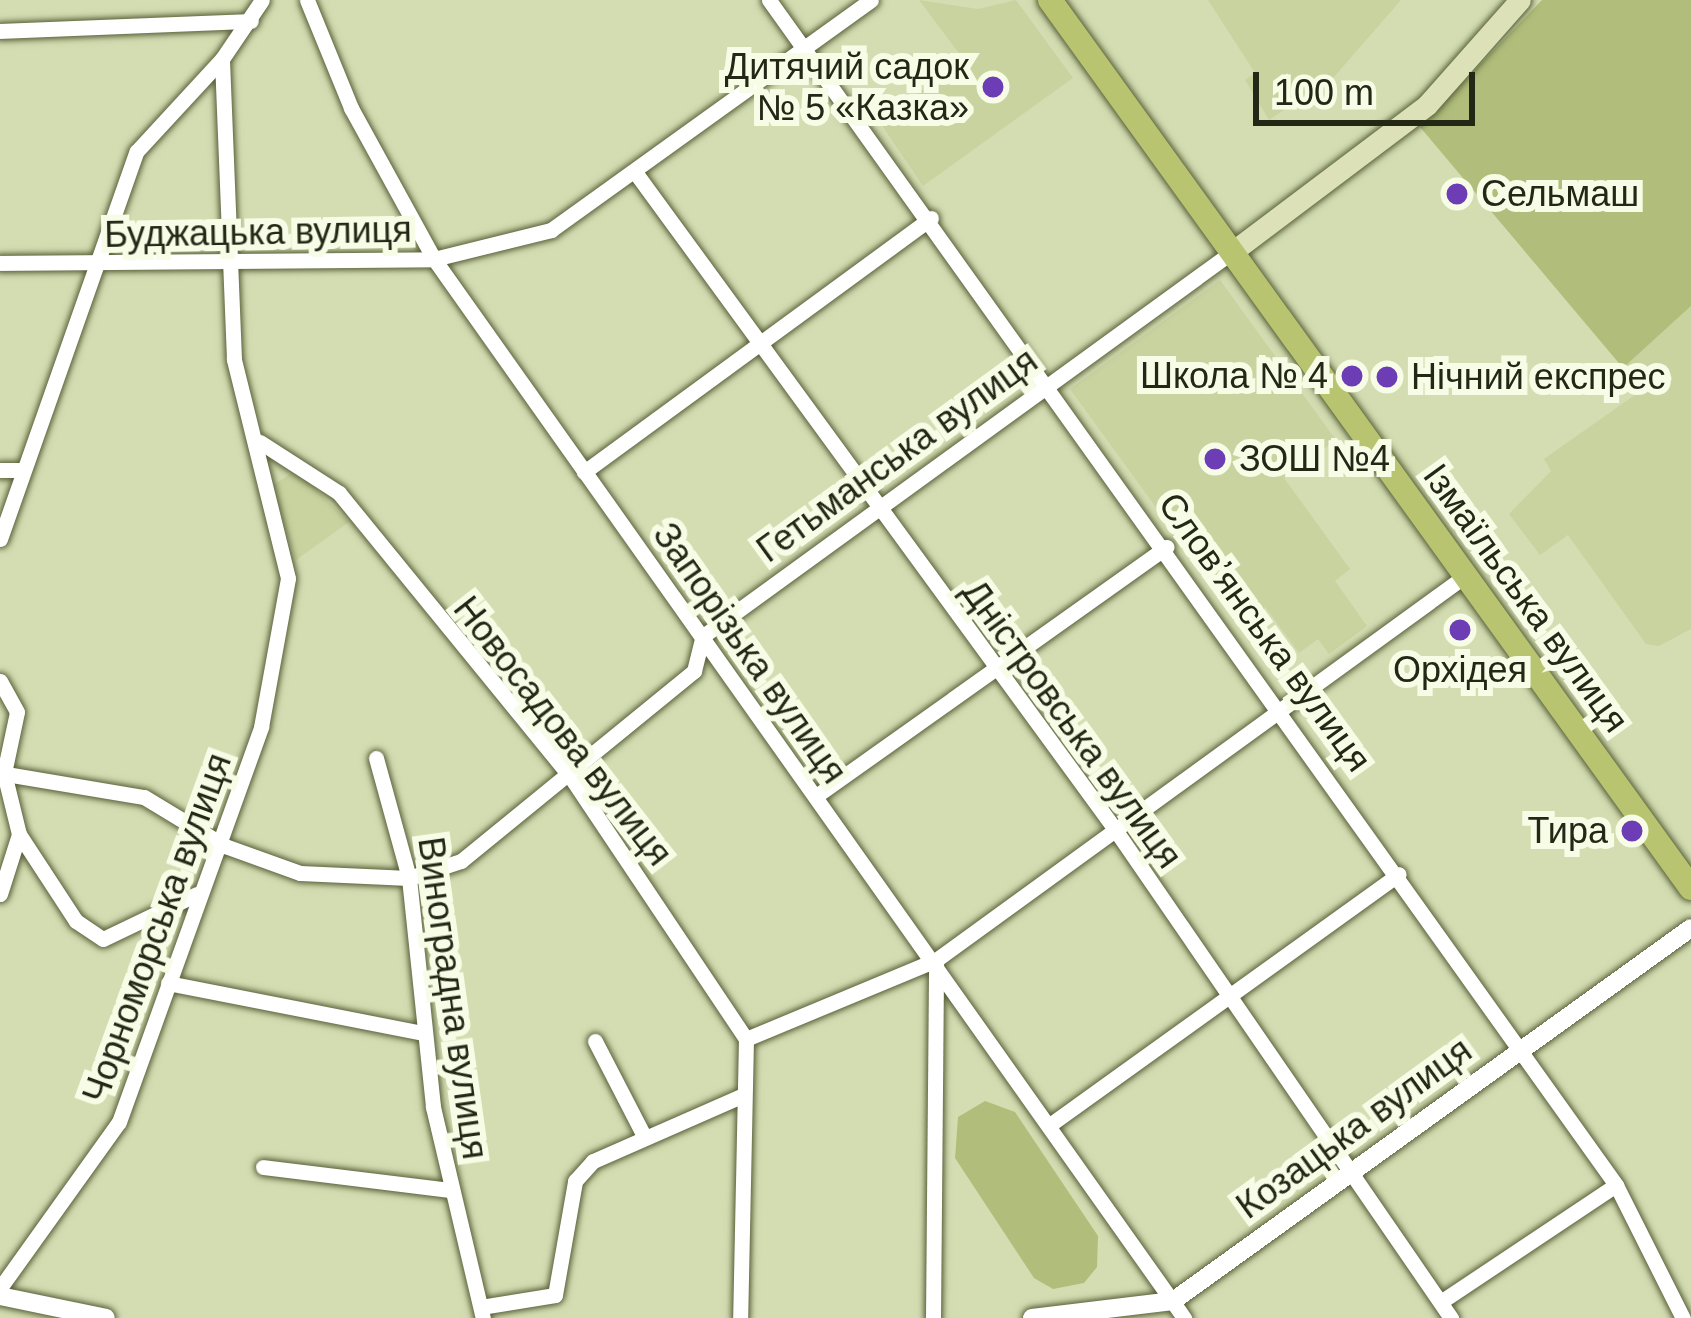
<!DOCTYPE html>
<meta charset="utf-8">
<style>
body{margin:0}
#map{position:relative;width:1691px;height:1318px;overflow:hidden;background:#d4ddb2;font-family:Helvetica,sans-serif}
div>[style]{position:absolute}
[style*='--x']{left:calc(var(--x)*1px);top:calc(var(--y)*1px);width:calc(var(--w)*1px);rotate:calc(var(--a)*1deg)}
.built>*{inset:0;background:#c8d3a0}
.green>*{inset:0;background:#b0bd7b}
.roads{filter:drop-shadow(0 0 3px #586039) drop-shadow(0 0 3px #586039)}
.minor>*{height:15px;margin:-7.5px;padding:0 7.5px;transform-origin:7.5px;border-radius:7.5px;background:#fff}
.tertiary>*{height:18px;margin:-9px;padding:0 9px;transform-origin:9px;border-radius:9px;background:#fff}
.secondary>*{height:21px;margin:-10.5px;padding:0 10.5px;transform-origin:10.5px;border-radius:10.5px;background:#dce1b8}
.primary>*{height:24px;margin:-12px;padding:0 12px;transform-origin:12px;border-radius:12px;background:#b9c470}
.dots>*{width:33px;height:33px;translate:-50% -50%;box-sizing:border-box;border:6px solid #f7fce6;border-radius:50%}
span{translate:-50% -50%;white-space:nowrap;text-align:center;line-height:1.15;-webkit-text-stroke:12px #f7fce6;paint-order:stroke}
.poi-label{font-size:36px;color:#232716}
.right{translate:-100% -50%;text-align:right}
.left{translate:0 -50%;text-align:left}
.street-label{font-size:36px;color:#232716}
.scale{position:absolute;left:1253px;top:72px;width:222px;height:54px;box-sizing:border-box;border:6px solid #232716;border-top:0;padding-left:15px;font-size:36px;line-height:42px;white-space:nowrap;color:#232716;-webkit-text-stroke:9px #f7fce6;paint-order:stroke}
</style>
<div id="map">
<div class="built">
<div style="clip-path:polygon(919px 0,978px 9px,1016px 0,1073px 78px,923px 186px,879px 121px,964px 60px)"></div>
<div style="clip-path:polygon(1208px 0,1401px 0,1334px 77px,1269px 120px,1245px 80px,1255px 73px)"></div>
<div style="clip-path:polygon(1220px 280px,1336px 440px,1284px 478px,1350px 569px,1335px 581px,1367px 626px,1329px 654px,1318px 639px,1299px 653px,1265px 607px,1250px 618px,1276px 654px,1267px 660px,1070px 389px)"></div>
<div style="clip-path:polygon(1691px 306px,1691px 629px,1659px 646px,1646px 644px,1568px 535px,1540px 555px,1509px 514px,1551px 471px,1544px 459px,1639px 392px,1623px 368px)"></div>
<div style="clip-path:polygon(296px 470px,349px 522px,296px 560px,272px 486px)"></div>
</div>
<div class="green">
<div style="clip-path:polygon(1542px 0,1691px 0,1691px 306px,1623px 368px,1420px 127px)"></div>
<div style="clip-path:polygon(985px 1101px,1015px 1112px,1098px 1236px,1097px 1267px,1084px 1283px,1053px 1289px,1034px 1278px,955px 1158px,958px 1117px)"></div>
</div>
<div class="roads">
<div class="minor">
<div style="--x:307;--y:0;--w:117;--a:67.8"></div>
<div style="--x:351;--y:108;--w:172;--a:61.2"></div>
<div style="--x:434;--y:259;--w:1298;--a:54.69"></div>
<div style="--x:769;--y:0;--w:1457;--a:54.44"></div>
<div style="--x:1616;--y:1185;--w:149;--a:63.3"></div>
<div style="--x:0;--y:31;--w:251;--a:-2.3"></div>
<div style="--x:635;--y:172;--w:812;--a:53.86"></div>
<div style="--x:1114;--y:828;--w:595;--a:55.48"></div>
<div style="--x:0;--y:263;--w:434;--a:-0.5"></div>
<div style="--x:434;--y:259;--w:121;--a:-13.9"></div>
<div style="--x:551;--y:230;--w:394;--a:-35.7"></div>
<div style="--x:260;--y:442;--w:94;--a:32.8"></div>
<div style="--x:339;--y:493;--w:365;--a:50.8"></div>
<div style="--x:570;--y:776;--w:316;--a:56.2"></div>
<div style="--x:746;--y:1039;--w:279;--a:91.2"></div>
<div style="--x:0;--y:470;--w:21;--a:0"></div>
<div style="--x:584;--y:472;--w:430;--a:-36.2"></div>
<div style="--x:0;--y:539;--w:411;--a:-70.6"></div>
<div style="--x:137;--y:151;--w:125;--a:-47.3"></div>
<div style="--x:0;--y:681;--w:35;--a:61"></div>
<div style="--x:17;--y:712;--w:62;--a:102"></div>
<div style="--x:4;--y:773;--w:63;--a:76.2"></div>
<div style="--x:19;--y:834;--w:104;--a:56.8"></div>
<div style="--x:76;--y:921;--w:32;--a:34"></div>
<div style="--x:103;--y:939;--w:104;--a:-25.6"></div>
<div style="--x:376;--y:758;--w:124;--a:74.6"></div>
<div style="--x:409;--y:878;--w:230;--a:84"></div>
<div style="--x:433;--y:1107;--w:217;--a:76.7"></div>
<div style="--x:0;--y:773;--w:146;--a:9.5"></div>
<div style="--x:144;--y:797;--w:95;--a:31.2"></div>
<div style="--x:225;--y:846;--w:80;--a:19.8"></div>
<div style="--x:300;--y:873;--w:109;--a:2.6"></div>
<div style="--x:409;--y:878;--w:55;--a:-18.1"></div>
<div style="--x:461;--y:861;--w:301;--a:-39.2"></div>
<div style="--x:694;--y:671;--w:36;--a:-76"></div>
<div style="--x:703;--y:636;--w:654;--a:-35.98"></div>
<div style="--x:816;--y:796;--w:430;--a:-35.4"></div>
<div style="--x:0;--y:894;--w:63;--a:-72.4"></div>
<div style="--x:168;--y:983;--w:260;--a:11.1"></div>
<div style="--x:746;--y:1039;--w:206;--a:-22.6"></div>
<div style="--x:936;--y:960;--w:654;--a:-35.98"></div>
<div style="--x:595;--y:1041;--w:107;--a:62.7"></div>
<div style="--x:1051;--y:1124;--w:428;--a:-35.7"></div>
<div style="--x:263;--y:1167;--w:189;--a:7"></div>
<div style="--x:0;--y:1288;--w:204;--a:-54.4"></div>
<div style="--x:119;--y:1122;--w:420;--a:-70.2"></div>
<div style="--x:261;--y:727;--w:151;--a:-79.7"></div>
<div style="--x:288;--y:578;--w:226;--a:-103.9"></div>
<div style="--x:234;--y:359;--w:300;--a:-92.3"></div>
<div style="--x:222;--y:59;--w:71;--a:-55.9"></div>
<div style="--x:1442;--y:1301;--w:209;--a:-33.7"></div>
<div style="--x:481;--y:1307;--w:75;--a:-9.2"></div>
<div style="--x:555;--y:1295;--w:116;--a:-80"></div>
<div style="--x:575;--y:1181;--w:27;--a:-48"></div>
<div style="--x:593;--y:1161;--w:164;--a:-23.7"></div>
<div style="--x:933;--y:1318;--w:357;--a:-89.5"></div>
</div>
<div class="tertiary">
<div style="--x:0;--y:1296;--w:108;--a:11.7"></div>
<div style="--x:1032;--y:1318;--w:142;--a:-6.9"></div>
<div style="--x:1173;--y:1301;--w:638;--a:-35.76"></div>
</div>
<div class="secondary">
<div style="--x:1232;--y:252;--w:244;--a:-37"></div>
<div style="--x:1427;--y:105;--w:140;--a:-48.5"></div>
</div>
<div class="primary">
<div style="--x:1050;--y:0;--w:1095;--a:54.18"></div>
</div>
</div>
<div class="dots">
<div style="left:993px;top:87px;background:#6d3db5"></div>
<div style="left:1457px;top:194px;background:#6d3db5"></div>
<div style="left:1352px;top:376px;background:#6d3db5"></div>
<div style="left:1387px;top:377px;background:#6d3db5"></div>
<div style="left:1215px;top:459px;background:#6d3db5"></div>
<div style="left:1460px;top:630px;background:#6d3db5"></div>
<div style="left:1632px;top:831px;background:#6d3db5"></div>
</div>
<div class="poi-label">
<span class="right" style="left:969px;top:87px">Дитячий садок<br>№ 5 «Казка»</span>
<span class="left" style="left:1481px;top:194px">Сельмаш</span>
<span class="right" style="left:1328px;top:376px">Школа № 4</span>
<span class="left" style="left:1411px;top:377px">Нічний експрес</span>
<span class="left" style="left:1239px;top:459px">ЗОШ №4</span>
<span style="left:1460px;top:670px">Орхідея</span>
<span class="right" style="left:1608px;top:831px">Тира</span>
</div>
<div class="street-label">
<span style="left:258px;top:232px;rotate:-1deg">Буджацька вулиця</span>
<span style="left:897px;top:455px;rotate:-36deg">Гетьманська вулиця</span>
<span style="left:1526px;top:598px;rotate:54deg">Ізмаїльська вулиця</span>
<span style="left:1265px;top:632px;rotate:54deg">Словʼянська вулиця</span>
<span style="left:750px;top:653px;rotate:55deg">Запорізька вулиця</span>
<span style="left:1072px;top:724px;rotate:54deg">Дністровська вулиця</span>
<span style="left:563px;top:731px;rotate:52deg">Новосадова вулиця</span>
<span style="left:157px;top:928px;rotate:-70deg">Чорноморська вулиця</span>
<span style="left:453px;top:998px;rotate:82deg">Виноградна вулиця</span>
<span style="left:1354px;top:1128px;rotate:-36deg">Козацька вулиця</span>
</div>
<div class="scale">100 m</div>
</div>
